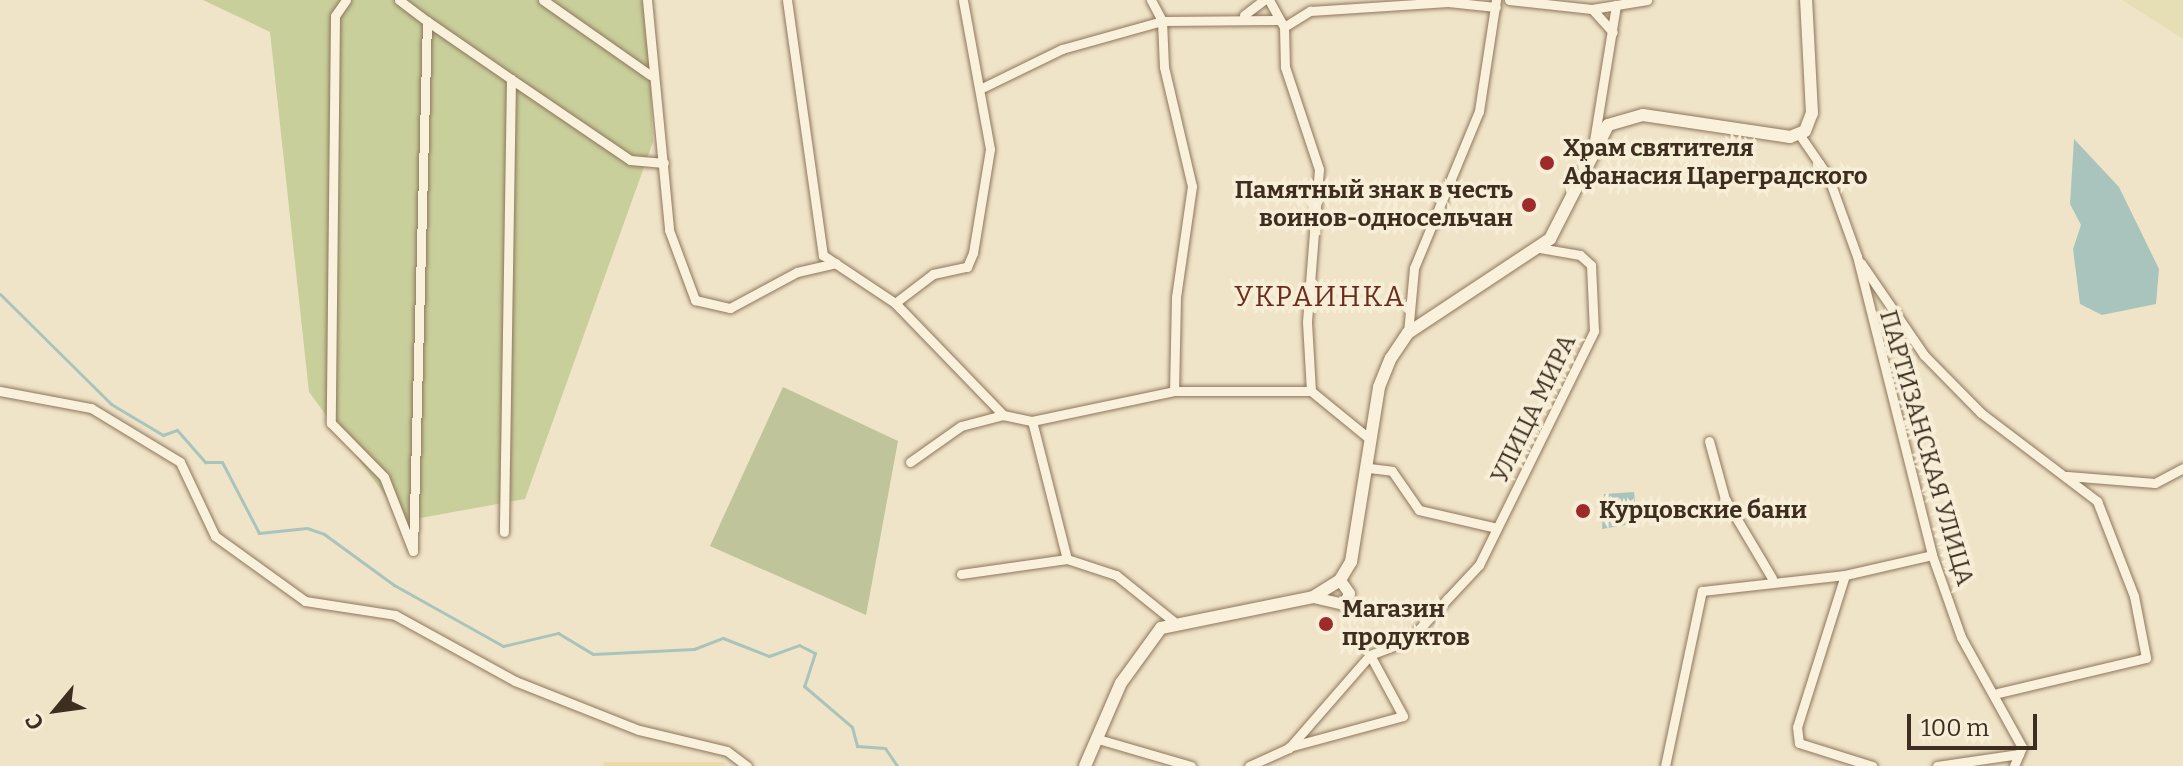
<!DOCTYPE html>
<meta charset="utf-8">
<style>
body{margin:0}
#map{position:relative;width:2183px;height:766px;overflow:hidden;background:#f0e4c8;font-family:Bitter,serif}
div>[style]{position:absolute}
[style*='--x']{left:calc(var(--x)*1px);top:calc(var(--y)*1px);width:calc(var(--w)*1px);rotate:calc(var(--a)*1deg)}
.farmland>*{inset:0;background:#e6deb5}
.green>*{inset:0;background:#c9cf9b}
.sand>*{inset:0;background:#ecd9a5}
.cemetery>*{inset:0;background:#bfc49a}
.water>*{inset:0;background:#a9c4bc}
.stream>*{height:3px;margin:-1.5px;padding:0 1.5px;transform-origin:1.5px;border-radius:1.5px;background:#a9c4bc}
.roads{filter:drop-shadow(0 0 2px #8d765c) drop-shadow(0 0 2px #8d765c)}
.minor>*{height:9px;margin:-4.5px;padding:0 4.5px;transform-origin:4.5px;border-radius:4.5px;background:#faf1dc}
.tertiary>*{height:11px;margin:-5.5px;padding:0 5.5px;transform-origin:5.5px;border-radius:5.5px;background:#faf1dc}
.secondary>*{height:12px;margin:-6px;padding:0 6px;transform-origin:6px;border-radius:6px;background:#faf1dc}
.dots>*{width:22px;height:22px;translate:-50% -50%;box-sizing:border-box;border:4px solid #f7eed8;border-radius:50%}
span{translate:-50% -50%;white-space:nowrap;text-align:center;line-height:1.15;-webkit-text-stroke:7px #f7eed8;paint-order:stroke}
.poi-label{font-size:24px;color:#3d2e20;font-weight:700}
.left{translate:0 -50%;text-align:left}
.right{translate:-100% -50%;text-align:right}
.street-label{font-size:24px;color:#3d2e20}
.quarter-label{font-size:28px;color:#6b2e1e;letter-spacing:2px}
.north{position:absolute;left:16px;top:670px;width:80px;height:80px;-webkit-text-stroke:6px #f7eed8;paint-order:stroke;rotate:241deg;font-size:22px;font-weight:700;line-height:32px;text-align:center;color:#3d2e20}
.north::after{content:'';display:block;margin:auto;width:28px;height:36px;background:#3d2e20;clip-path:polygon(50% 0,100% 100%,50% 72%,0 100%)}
.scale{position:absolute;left:1907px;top:714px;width:130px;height:36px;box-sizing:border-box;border:4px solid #3d2e20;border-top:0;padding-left:10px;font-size:24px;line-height:28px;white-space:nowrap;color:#3d2e20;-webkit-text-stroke:6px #f7eed8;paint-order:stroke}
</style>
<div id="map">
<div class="farmland">
<div style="clip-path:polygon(2122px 0,2183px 0,2183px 39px)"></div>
</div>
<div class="green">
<div style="clip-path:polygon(203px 0,647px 0,653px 142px,525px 499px,404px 521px,309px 392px,270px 32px)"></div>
</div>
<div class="sand">
<div style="clip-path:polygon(604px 762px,723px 762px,726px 766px,603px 766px)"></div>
</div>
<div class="cemetery">
<div style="clip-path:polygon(783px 387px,898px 441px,866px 615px,710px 546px)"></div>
</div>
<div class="water">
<div style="clip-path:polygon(2074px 139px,2119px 187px,2159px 269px,2156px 304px,2102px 315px,2080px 304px,2073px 249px,2081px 225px,2070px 204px)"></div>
<div style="clip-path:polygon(1634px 492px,1637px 523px,1602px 529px,1604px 494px)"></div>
</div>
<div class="stream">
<div style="--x:0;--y:294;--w:156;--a:44.7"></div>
<div style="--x:111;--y:404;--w:61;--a:30.8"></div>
<div style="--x:163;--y:435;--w:15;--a:-20"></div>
<div style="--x:177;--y:430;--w:43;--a:48.8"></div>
<div style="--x:205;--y:462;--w:17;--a:0"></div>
<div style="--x:222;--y:462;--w:80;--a:62.5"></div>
<div style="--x:259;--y:533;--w:48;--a:-5.9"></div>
<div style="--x:307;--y:528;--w:18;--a:19"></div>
<div style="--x:324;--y:534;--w:87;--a:36.1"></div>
<div style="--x:394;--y:585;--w:125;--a:29.2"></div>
<div style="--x:503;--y:646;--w:57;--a:-13.3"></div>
<div style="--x:558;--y:633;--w:41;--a:31"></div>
<div style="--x:593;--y:654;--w:101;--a:-2.8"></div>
<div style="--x:694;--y:649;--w:31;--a:-21"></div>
<div style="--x:723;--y:638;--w:49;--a:21.4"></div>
<div style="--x:769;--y:656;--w:32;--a:-20"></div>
<div style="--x:799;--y:645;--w:18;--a:27"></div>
<div style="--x:815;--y:653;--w:35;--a:108"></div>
<div style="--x:804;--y:686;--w:63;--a:40.5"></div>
<div style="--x:852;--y:727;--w:20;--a:75"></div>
<div style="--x:857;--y:746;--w:28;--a:4"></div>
<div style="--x:885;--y:748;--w:22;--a:56"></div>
</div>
<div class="roads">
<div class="minor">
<div style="--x:346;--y:0;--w:19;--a:125"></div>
<div style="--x:335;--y:16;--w:407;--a:90.6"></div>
<div style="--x:331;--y:423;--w:76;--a:45.5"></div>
<div style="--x:384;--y:477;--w:79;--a:68.6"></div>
<div style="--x:413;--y:551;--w:530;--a:-88.49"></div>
<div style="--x:427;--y:21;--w:102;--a:34.6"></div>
<div style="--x:511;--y:79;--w:453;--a:90.9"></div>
<div style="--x:399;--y:0;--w:35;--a:37"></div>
<div style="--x:543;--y:0;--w:131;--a:35"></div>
<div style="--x:647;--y:0;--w:231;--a:84.5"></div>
<div style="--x:669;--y:230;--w:75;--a:69.6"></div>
<div style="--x:695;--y:300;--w:36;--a:13"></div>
<div style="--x:730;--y:308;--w:76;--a:-28.2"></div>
<div style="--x:797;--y:272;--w:40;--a:-13"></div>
<div style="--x:787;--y:0;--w:258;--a:82"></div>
<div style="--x:823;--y:255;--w:87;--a:33.7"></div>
<div style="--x:895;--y:303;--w:156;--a:46"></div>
<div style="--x:1003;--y:415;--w:30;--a:12"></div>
<div style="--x:1032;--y:421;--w:142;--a:75.8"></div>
<div style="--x:1067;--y:559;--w:52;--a:18.1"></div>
<div style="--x:1116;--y:575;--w:73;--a:38.9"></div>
<div style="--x:1151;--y:0;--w:24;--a:62"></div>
<div style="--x:1162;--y:21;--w:46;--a:87.5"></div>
<div style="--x:1164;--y:67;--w:122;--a:76.8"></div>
<div style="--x:1192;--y:186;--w:112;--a:98.2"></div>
<div style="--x:1176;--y:297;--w:94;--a:91.2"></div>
<div style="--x:1269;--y:0;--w:31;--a:61"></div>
<div style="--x:1284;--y:27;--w:40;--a:88.6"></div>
<div style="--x:1285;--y:67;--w:108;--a:71.6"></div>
<div style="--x:1319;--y:169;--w:153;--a:94.5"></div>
<div style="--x:1307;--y:322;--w:69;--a:86.7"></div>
<div style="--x:1509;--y:0;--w:83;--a:6.2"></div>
<div style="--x:1592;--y:9;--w:56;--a:-9.3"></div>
<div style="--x:1592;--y:9;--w:31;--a:48"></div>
<div style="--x:1244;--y:15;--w:25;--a:-37"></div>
<div style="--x:1284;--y:27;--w:31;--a:-32"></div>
<div style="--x:1310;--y:11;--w:138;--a:-3.7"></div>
<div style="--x:1448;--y:2;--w:48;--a:5.9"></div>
<div style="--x:511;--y:79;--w:144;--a:34.2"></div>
<div style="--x:630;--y:160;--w:34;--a:5"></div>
<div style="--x:984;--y:87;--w:87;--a:-26"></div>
<div style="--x:1062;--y:49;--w:104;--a:-15.6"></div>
<div style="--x:1162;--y:21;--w:115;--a:-0.5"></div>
<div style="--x:1799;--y:134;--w:51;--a:55.4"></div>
<div style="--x:1828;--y:176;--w:85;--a:70.1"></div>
<div style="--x:1857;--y:256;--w:308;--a:75.9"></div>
<div style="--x:1932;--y:555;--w:87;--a:70.5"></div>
<div style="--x:1961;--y:637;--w:126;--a:61"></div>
<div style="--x:2022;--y:747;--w:21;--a:113"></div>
<div style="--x:1593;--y:147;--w:144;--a:-80.8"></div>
<div style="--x:1861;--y:263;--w:112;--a:55.6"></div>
<div style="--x:1924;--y:355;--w:81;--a:45.5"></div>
<div style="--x:1981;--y:413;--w:146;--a:37.2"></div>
<div style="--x:2097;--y:501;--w:102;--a:68.7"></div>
<div style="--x:2134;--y:596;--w:63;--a:79"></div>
<div style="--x:2146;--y:658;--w:152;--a:166.7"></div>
<div style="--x:895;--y:303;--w:48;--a:-37.3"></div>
<div style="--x:933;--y:274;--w:35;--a:-12"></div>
<div style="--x:967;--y:267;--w:15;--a:-67"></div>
<div style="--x:973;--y:253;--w:105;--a:-80.7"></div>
<div style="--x:990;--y:149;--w:151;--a:-100.3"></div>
<div style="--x:1408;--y:333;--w:65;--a:-84.7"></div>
<div style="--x:1414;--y:268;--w:170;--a:-67.5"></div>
<div style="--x:1479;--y:111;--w:112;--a:-81.3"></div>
<div style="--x:0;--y:391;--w:93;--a:10.6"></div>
<div style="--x:91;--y:408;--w:104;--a:31.2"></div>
<div style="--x:180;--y:462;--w:82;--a:64.7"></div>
<div style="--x:215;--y:536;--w:111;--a:35.8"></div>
<div style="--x:305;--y:601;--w:91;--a:8.8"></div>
<div style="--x:395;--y:615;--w:137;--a:28.8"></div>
<div style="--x:515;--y:681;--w:133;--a:21.6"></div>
<div style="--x:639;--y:730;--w:90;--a:13.4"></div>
<div style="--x:727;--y:751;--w:25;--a:37"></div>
<div style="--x:1032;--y:421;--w:145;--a:-11.9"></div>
<div style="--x:1174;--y:391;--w:137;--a:0"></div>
<div style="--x:1311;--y:391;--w:77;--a:39.2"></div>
<div style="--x:1709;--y:441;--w:60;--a:74.6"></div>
<div style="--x:1725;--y:499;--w:92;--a:59.3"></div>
<div style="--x:910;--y:462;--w:62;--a:-35.2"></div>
<div style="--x:961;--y:426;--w:43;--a:-14.7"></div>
<div style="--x:1369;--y:468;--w:23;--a:7"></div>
<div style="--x:1392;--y:471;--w:47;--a:55.3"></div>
<div style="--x:1419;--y:510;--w:80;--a:13"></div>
<div style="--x:2067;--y:476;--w:88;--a:4.5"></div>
<div style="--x:2155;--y:483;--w:32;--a:-28"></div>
<div style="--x:961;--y:574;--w:107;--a:-8.1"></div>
<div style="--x:1845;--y:575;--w:159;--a:107.5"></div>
<div style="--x:1797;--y:727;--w:16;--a:83"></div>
<div style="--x:1799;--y:743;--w:77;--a:17.5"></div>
<div style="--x:1098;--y:739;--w:97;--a:16.2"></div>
<div style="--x:1289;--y:747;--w:118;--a:-15.2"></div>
<div style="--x:1403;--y:716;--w:69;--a:-118.4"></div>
<div style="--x:1249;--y:766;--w:44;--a:-24.2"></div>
<div style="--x:1289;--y:748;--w:123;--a:-48.9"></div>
<div style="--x:1370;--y:655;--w:42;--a:-21"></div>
<div style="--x:1409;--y:640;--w:103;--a:-47"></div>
<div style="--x:1479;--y:565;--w:261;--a:-63.8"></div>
<div style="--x:1594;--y:331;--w:66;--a:-92.6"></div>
<div style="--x:1591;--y:265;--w:15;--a:-138"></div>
<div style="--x:1580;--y:255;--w:42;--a:-170.3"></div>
<div style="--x:1665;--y:766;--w:179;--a:-78.1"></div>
<div style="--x:1702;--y:591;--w:144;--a:-6.4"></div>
<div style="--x:1845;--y:575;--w:89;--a:-12.9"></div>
<div style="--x:1937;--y:766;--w:83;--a:-8.3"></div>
</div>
<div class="tertiary">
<div style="--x:1313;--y:597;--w:32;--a:13"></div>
<div style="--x:1344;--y:604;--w:12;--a:-66"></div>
<div style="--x:1349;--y:593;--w:16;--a:-125"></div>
</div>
<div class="secondary">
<div style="--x:1085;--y:766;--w:90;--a:-66.6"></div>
<div style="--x:1121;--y:683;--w:68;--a:-54"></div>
<div style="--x:1161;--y:628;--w:155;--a:-11.5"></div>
<div style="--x:1313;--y:597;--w:32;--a:-32"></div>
<div style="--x:1340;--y:580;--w:21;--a:-59"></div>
<div style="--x:1351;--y:562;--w:177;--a:-80.9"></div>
<div style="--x:1379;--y:387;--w:31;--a:-68"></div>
<div style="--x:1391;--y:358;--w:30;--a:-56"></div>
<div style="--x:1408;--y:333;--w:170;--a:-33.5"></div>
<div style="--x:1550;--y:239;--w:128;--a:-63"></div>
<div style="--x:1608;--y:125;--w:36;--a:-16"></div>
<div style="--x:1643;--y:115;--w:149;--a:8.5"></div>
<div style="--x:1790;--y:137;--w:16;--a:-22"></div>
<div style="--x:1805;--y:131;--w:19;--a:-69"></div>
<div style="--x:1812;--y:113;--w:113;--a:-93"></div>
</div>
</div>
<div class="dots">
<div style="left:1547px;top:163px;background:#9e2a2b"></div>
<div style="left:1529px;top:205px;background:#9e2a2b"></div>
<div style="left:1583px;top:511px;background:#9e2a2b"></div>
<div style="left:1326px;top:624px;background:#9e2a2b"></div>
</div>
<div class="poi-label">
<span class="left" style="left:1563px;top:163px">Храм святителя<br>Афанасия Цареградского</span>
<span class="right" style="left:1513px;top:205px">Памятный знак в честь<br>воинов-односельчан</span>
<span class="left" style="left:1599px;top:511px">Курцовские бани</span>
<span class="left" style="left:1342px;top:624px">Магазин<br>продуктов</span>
</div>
<div class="street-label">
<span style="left:1534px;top:409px;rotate:-64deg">УЛИЦА МИРА</span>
<span style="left:1926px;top:448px;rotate:74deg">ПАРТИЗАНСКАЯ УЛИЦА</span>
</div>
<div class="quarter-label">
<span style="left:1320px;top:297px">УКРАИНКА</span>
</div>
<div class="north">С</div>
<div class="scale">100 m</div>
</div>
